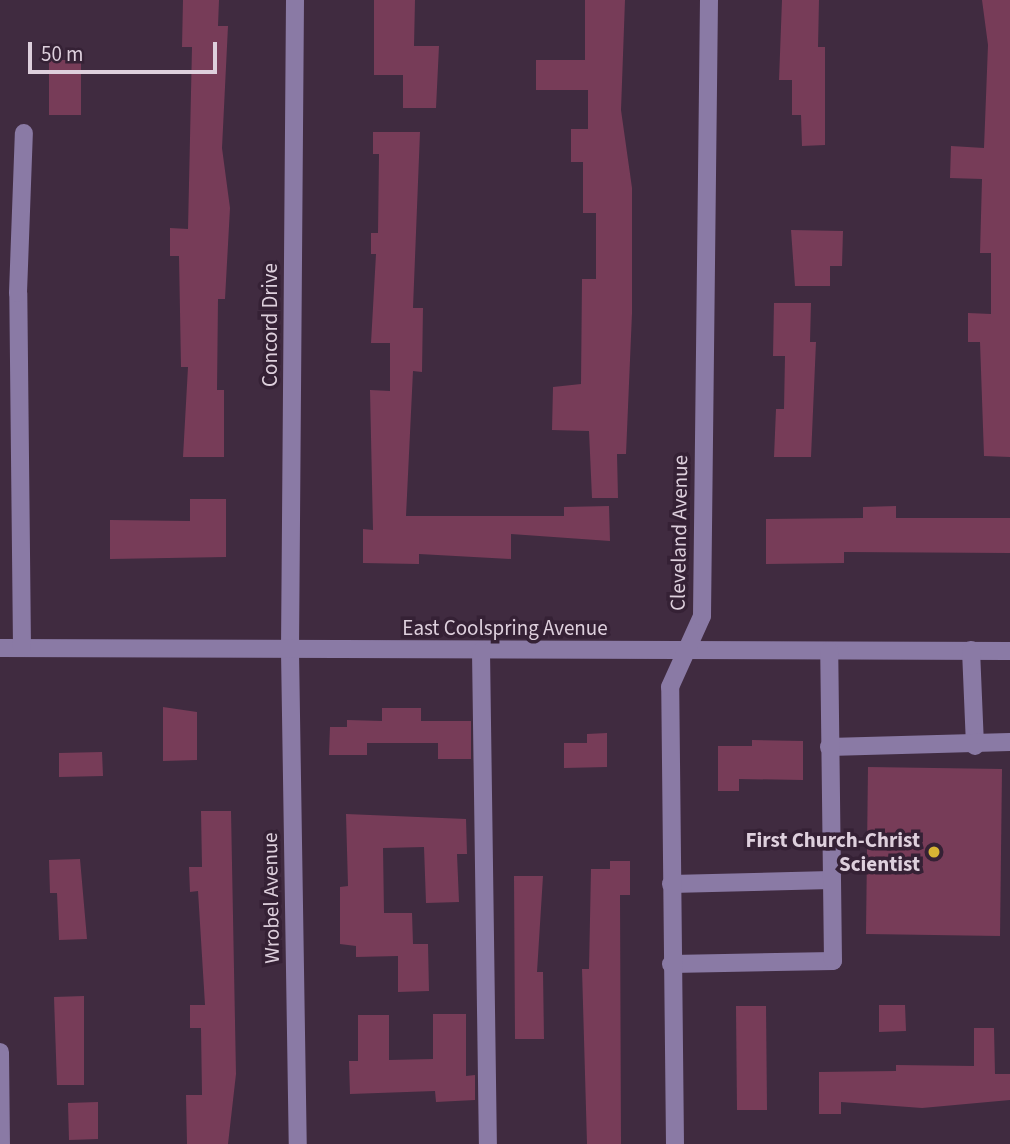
<!DOCTYPE html>
<style>
body{margin:0}
#map{position:relative;width:1010px;height:1144px;overflow:hidden;background:#402b40;font-family:"Source Sans 3",sans-serif}
div>[style]{position:absolute}
[style*='--x']{left:calc(var(--x)*1px);top:calc(var(--y)*1px);width:calc(var(--w)*1px);rotate:calc(var(--a)*1deg)}
.building>*{inset:0;background:#773c58}
.minor>*{height:18px;margin:-9px;padding:0 9px;transform-origin:9px;border-radius:9px;background:#8a7aa5}
.dots>*{width:19px;height:19px;translate:-50% -50%;box-sizing:border-box;border:4px solid #352135;border-radius:50%}
span{translate:-50% -50%;white-space:nowrap;text-align:center;line-height:1.15;-webkit-text-stroke:7px #352135;paint-order:stroke}
.street-label{font-size:21px;color:#ded0dd}
.poi-label{font-size:21px;color:#ded0dd;font-weight:700}
.right{translate:-100% -50%;text-align:right}
.scale{position:absolute;left:28px;top:42px;width:189px;height:32px;box-sizing:border-box;border:4px solid #ded0dd;border-top:0;padding-left:9px;font-size:21px;line-height:24px;white-space:nowrap;color:#ded0dd;-webkit-text-stroke:5px #352135;paint-order:stroke}
</style>
<div id="map">
<div class="building">
<div style="clip-path:polygon(183px 0,219px 0,218px 26px,228px 26px,222px 148px,230px 208px,225px 299px,218px 299px,217px 390px,224px 390px,224px 457px,183px 457px,188px 367px,181px 367px,179px 256px,170px 256px,170px 228px,188px 229px,192px 47px,182px 47px)"></div>
<div style="clip-path:polygon(374px 0,415px 0,414px 46px,439px 46px,436px 108px,403px 108px,403px 75px,374px 75px)"></div>
<div style="clip-path:polygon(585px 0,625px 0,621px 110px,632px 188px,632px 313px,626px 454px,617px 454px,618px 498px,592px 498px,589px 431px,552px 430px,553px 387px,581px 384px,582px 279px,596px 279px,596px 213px,583px 213px,583px 162px,571px 162px,571px 129px,588px 129px,588px 90px,536px 90px,536px 60px,585px 60px)"></div>
<div style="clip-path:polygon(782px 0,819px 0,818px 47px,825px 47px,825px 145px,802px 146px,801px 115px,792px 115px,792px 80px,779px 80px)"></div>
<div style="clip-path:polygon(982px 0,1010px 0,1010px 457px,984px 456px,980px 342px,968px 342px,968px 313px,991px 314px,991px 253px,980px 253px,982px 179px,950px 178px,951px 146px,984px 148px,988px 45px)"></div>
<div style="clip-path:polygon(49px 60px,81px 60px,81px 115px,49px 115px)"></div>
<div style="clip-path:polygon(373px 132px,420px 132px,413px 308px,423px 308px,422px 372px,413px 371px,406px 516px,564px 516px,564px 507px,609px 506px,610px 541px,511px 534px,511px 559px,419px 554px,419px 564px,363px 563px,363px 529px,373px 530px,370px 390px,390px 391px,390px 343px,371px 343px,376px 254px,371px 254px,371px 233px,378px 233px,379px 154px,373px 154px)"></div>
<div style="clip-path:polygon(791px 230px,843px 231px,842px 266px,830px 266px,830px 286px,795px 286px)"></div>
<div style="clip-path:polygon(774px 303px,811px 303px,810px 342px,816px 342px,811px 457px,774px 457px,776px 409px,784px 409px,785px 356px,773px 356px)"></div>
<div style="clip-path:polygon(190px 499px,226px 499px,226px 557px,110px 559px,110px 520px,190px 521px)"></div>
<div style="clip-path:polygon(896px 506px,896px 518px,1010px 518px,1010px 553px,844px 552px,844px 563px,766px 564px,766px 519px,863px 518px,863px 507px)"></div>
<div style="clip-path:polygon(163px 707px,197px 712px,197px 760px,163px 761px)"></div>
<div style="clip-path:polygon(382px 708px,421px 708px,421px 721px,471px 721px,471px 759px,438px 759px,438px 743px,367px 743px,367px 755px,329px 755px,330px 727px,347px 727px,347px 720px,382px 721px)"></div>
<div style="clip-path:polygon(607px 733px,607px 767px,564px 768px,564px 743px,587px 743px,587px 734px)"></div>
<div style="clip-path:polygon(752px 740px,803px 741px,803px 780px,739px 779px,739px 791px,718px 791px,718px 746px,752px 746px)"></div>
<div style="clip-path:polygon(102px 752px,103px 776px,59px 777px,59px 753px)"></div>
<div style="clip-path:polygon(868px 767px,1002px 769px,1000px 936px,866px 934px)"></div>
<div style="clip-path:polygon(201px 811px,231px 811px,236px 1074px,228px 1144px,187px 1144px,186px 1095px,202px 1095px,201px 1028px,190px 1028px,190px 1005px,205px 1005px,198px 891px,190px 892px,189px 867px,202px 867px)"></div>
<div style="clip-path:polygon(346px 814px,466px 819px,467px 854px,457px 854px,459px 902px,426px 903px,424px 847px,383px 848px,384px 913px,412px 913px,413px 944px,428px 944px,429px 991px,398px 992px,398px 956px,356px 957px,356px 946px,340px 944px,340px 887px,348px 886px)"></div>
<div style="clip-path:polygon(80px 859px,87px 939px,59px 940px,57px 893px,50px 893px,49px 860px)"></div>
<div style="clip-path:polygon(610px 861px,630px 861px,630px 895px,620px 895px,621px 1144px,587px 1144px,582px 969px,589px 969px,591px 869px,610px 869px)"></div>
<div style="clip-path:polygon(514px 876px,543px 876px,537px 972px,543px 972px,544px 1039px,515px 1039px)"></div>
<div style="clip-path:polygon(84px 996px,84px 1085px,57px 1085px,54px 997px)"></div>
<div style="clip-path:polygon(879px 1005px,905px 1005px,906px 1031px,879px 1032px)"></div>
<div style="clip-path:polygon(736px 1006px,766px 1006px,767px 1110px,737px 1110px)"></div>
<div style="clip-path:polygon(433px 1014px,466px 1014px,466px 1076px,475px 1075px,475px 1100px,436px 1102px,435px 1091px,350px 1094px,349px 1061px,358px 1061px,358px 1015px,389px 1015px,389px 1060px,433px 1059px)"></div>
<div style="clip-path:polygon(974px 1028px,994px 1028px,995px 1074px,1010px 1074px,1010px 1100px,922px 1108px,841px 1102px,841px 1114px,819px 1114px,819px 1072px,896px 1071px,896px 1065px,974px 1066px)"></div>
<div style="clip-path:polygon(98px 1102px,98px 1139px,69px 1140px,68px 1103px)"></div>
</div>
<div class="minor">
<div style="--x:295;--y:0;--w:651;--a:90.44"></div>
<div style="--x:290;--y:651;--w:493;--a:89.1"></div>
<div style="--x:0;--y:648;--w:1010;--a:0.17"></div>
<div style="--x:22;--y:648;--w:355;--a:-90.6"></div>
<div style="--x:18;--y:293;--w:160;--a:-87.9"></div>
<div style="--x:971;--y:650;--w:96;--a:87.6"></div>
<div style="--x:481;--y:651;--w:493;--a:89.2"></div>
<div style="--x:829;--y:747;--w:181;--a:-1.6"></div>
<div style="--x:671;--y:884;--w:160;--a:-1.4"></div>
<div style="--x:671;--y:964;--w:162;--a:-1.1"></div>
<div style="--x:833;--y:961;--w:310;--a:-90.7"></div>
<div style="--x:0;--y:1052;--w:92;--a:89.4"></div>
<div style="--x:675;--y:1144;--w:457;--a:-90.6"></div>
<div style="--x:670;--y:687;--w:78;--a:-65.7"></div>
<div style="--x:702;--y:616;--w:616;--a:-89.35"></div>
</div>
<div class="dots">
<div style="left:934px;top:852px;background:#d7b434"></div>
</div>
<div class="street-label">
<span style="left:270px;top:325px;rotate:-90deg">Concord Drive</span>
<span style="left:679px;top:533px;rotate:-89deg">Cleveland Avenue</span>
<span style="left:505px;top:628px">East Coolspring Avenue</span>
<span style="left:271px;top:898px;rotate:-91deg">Wrobel Avenue</span>
</div>
<div class="poi-label">
<span class="right" style="left:920px;top:852px">First Church-Christ<br>Scientist</span>
</div>
<div class="scale">50 m</div>
</div>
